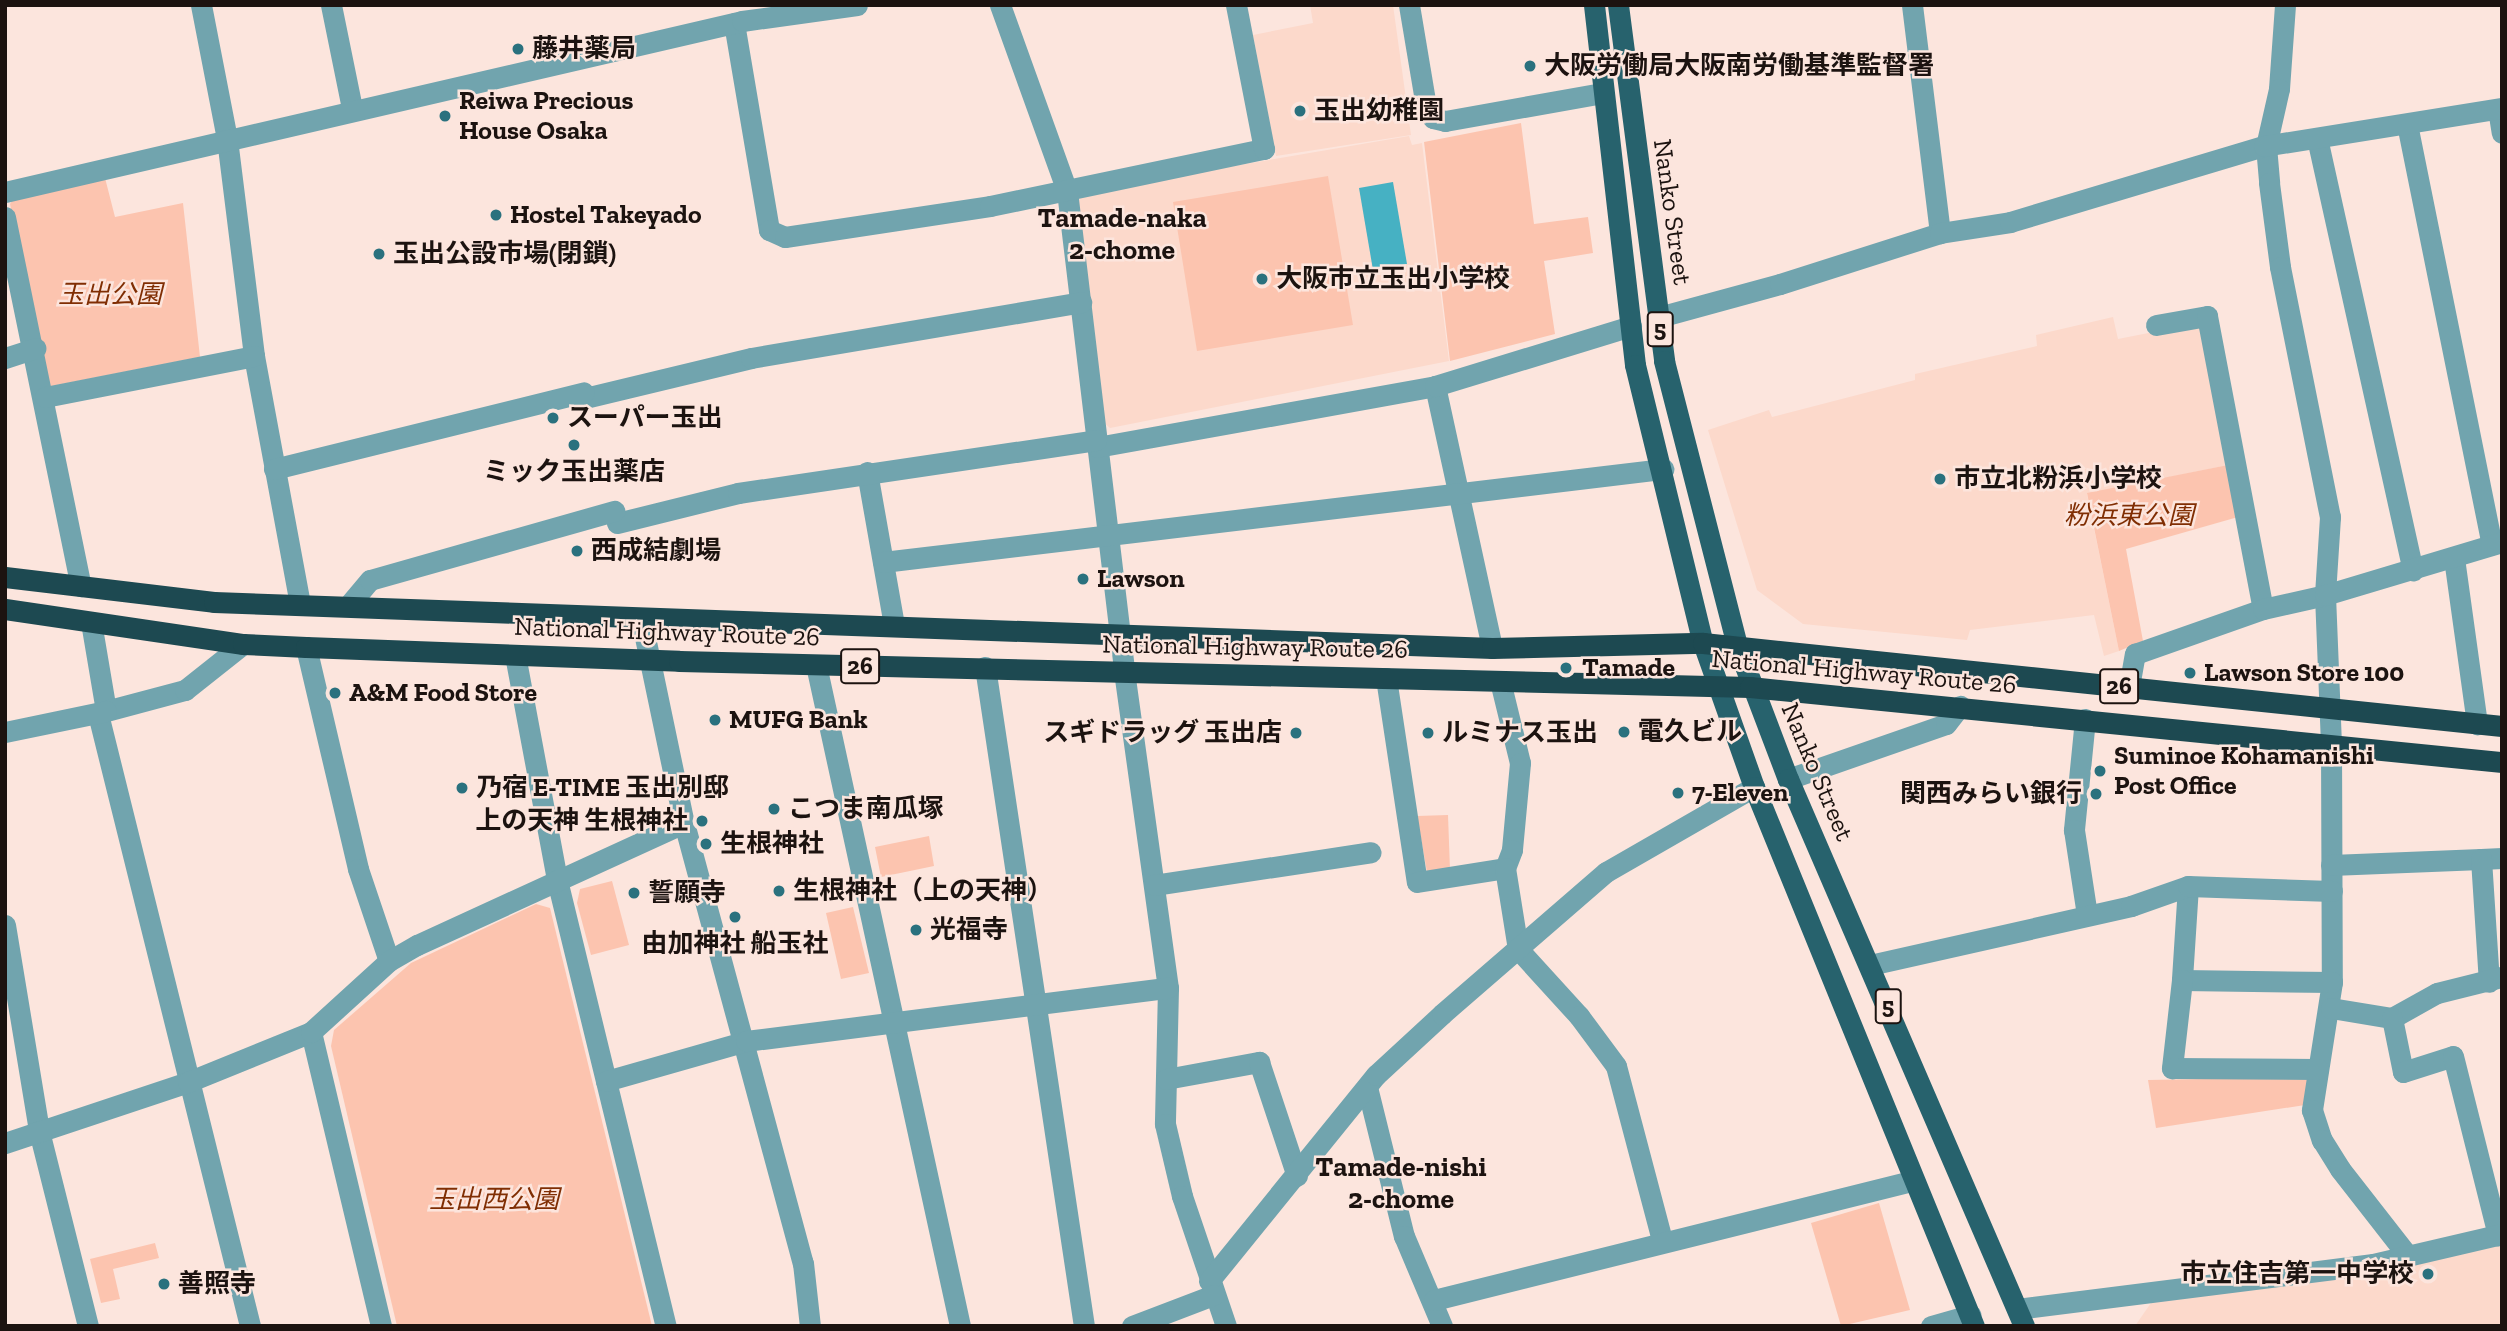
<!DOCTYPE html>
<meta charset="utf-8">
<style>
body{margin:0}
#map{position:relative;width:2507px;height:1331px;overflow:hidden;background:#fce5dd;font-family:"Zilla Slab","Noto Sans JP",serif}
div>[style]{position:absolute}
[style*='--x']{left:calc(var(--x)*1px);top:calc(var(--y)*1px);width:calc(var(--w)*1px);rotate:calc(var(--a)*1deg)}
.built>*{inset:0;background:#fcd9cb}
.green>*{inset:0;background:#fcc4af}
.water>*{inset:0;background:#46b1c3}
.minor>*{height:21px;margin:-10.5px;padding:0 10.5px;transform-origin:10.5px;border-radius:10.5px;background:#71a4ae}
.major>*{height:21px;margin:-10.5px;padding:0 10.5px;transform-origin:10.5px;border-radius:10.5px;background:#27626d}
.highway>*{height:21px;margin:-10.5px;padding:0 10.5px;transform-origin:10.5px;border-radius:10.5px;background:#1d4951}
.dots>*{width:19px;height:19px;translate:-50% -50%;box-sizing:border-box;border:4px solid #fce5dd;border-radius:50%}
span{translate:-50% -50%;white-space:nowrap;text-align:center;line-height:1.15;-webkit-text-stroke:5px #fce5dd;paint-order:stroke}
.shield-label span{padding:2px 5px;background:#fce5dd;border:2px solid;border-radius:5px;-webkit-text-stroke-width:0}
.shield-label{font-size:24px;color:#1c1310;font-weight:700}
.poi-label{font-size:26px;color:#1c1310;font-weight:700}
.left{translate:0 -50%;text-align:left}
.right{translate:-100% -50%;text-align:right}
.street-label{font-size:26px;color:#1c1310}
.park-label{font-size:26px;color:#802e03;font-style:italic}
.neighbourhood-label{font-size:28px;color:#1c1310;font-weight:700}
.frame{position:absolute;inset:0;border:7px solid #1c1310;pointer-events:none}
</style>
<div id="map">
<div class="built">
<div style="clip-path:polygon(1310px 5px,1393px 5px,1411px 135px,1276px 156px,1253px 35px,1313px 23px)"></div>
<div style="clip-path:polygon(1409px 136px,1412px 145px,1422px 143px,1449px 361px,1110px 428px,1103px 422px,1076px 193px)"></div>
<div style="clip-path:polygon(2113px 317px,2118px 339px,2199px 323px,2228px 465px,2087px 494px,2119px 651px,2104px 656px,2094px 615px,1970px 630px,1967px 640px,1803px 624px,1757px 590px,1708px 430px,1769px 410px,1772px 417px,1915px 380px,1915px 374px,2037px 346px,2036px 335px)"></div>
<div style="clip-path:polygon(2502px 1242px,2502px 1326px,2135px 1326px,2153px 1300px,2299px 1285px)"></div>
</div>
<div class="green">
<div style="clip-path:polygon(1521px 123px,1534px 224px,1588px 217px,1593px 253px,1544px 261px,1555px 334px,1450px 361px,1424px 142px)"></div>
<div style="clip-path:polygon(104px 174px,115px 217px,183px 203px,200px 357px,47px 387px,10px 204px,15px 196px)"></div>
<div style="clip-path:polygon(1328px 176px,1353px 325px,1197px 351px,1173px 202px)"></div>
<div style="clip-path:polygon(2228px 465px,2238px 517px,2126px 549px,2143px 641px,2119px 651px,2087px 493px)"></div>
<div style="clip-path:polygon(1448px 815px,1450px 870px,1427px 872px,1417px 816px)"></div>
<div style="clip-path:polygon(929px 836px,934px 866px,881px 877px,875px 847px)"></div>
<div style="clip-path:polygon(612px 881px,629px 945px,591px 955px,577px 903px,580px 889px)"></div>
<div style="clip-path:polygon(536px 904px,550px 908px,652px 1326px,397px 1326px,331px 1046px,334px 1030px,411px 963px)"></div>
<div style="clip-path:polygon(853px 907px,869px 973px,841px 979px,826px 913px)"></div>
<div style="clip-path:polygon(2310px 1077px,2305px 1105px,2156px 1128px,2148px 1080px)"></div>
<div style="clip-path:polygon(1879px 1203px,1910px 1310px,1841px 1326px,1811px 1223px)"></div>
<div style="clip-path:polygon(155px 1243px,159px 1258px,113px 1269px,120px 1299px,101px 1303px,90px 1259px)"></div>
</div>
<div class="water">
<div style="clip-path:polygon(1393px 182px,1407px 264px,1373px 270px,1359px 188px)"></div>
</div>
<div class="minor">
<div style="--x:201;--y:5;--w:136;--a:79"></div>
<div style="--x:227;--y:139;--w:219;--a:82.9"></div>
<div style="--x:254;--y:356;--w:252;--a:79.5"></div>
<div style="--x:331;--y:5;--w:105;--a:78.5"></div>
<div style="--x:1000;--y:5;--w:198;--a:70.2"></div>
<div style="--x:1067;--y:191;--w:483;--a:83.2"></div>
<div style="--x:1124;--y:671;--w:320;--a:82.1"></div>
<div style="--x:1168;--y:988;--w:136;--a:91.3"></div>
<div style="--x:1165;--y:1124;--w:74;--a:76.7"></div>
<div style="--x:1182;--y:1196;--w:137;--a:71.3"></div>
<div style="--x:1409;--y:5;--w:103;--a:80.5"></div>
<div style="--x:1426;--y:107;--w:13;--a:58"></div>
<div style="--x:1433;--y:118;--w:12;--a:14"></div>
<div style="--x:1445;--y:121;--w:159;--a:-10.1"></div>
<div style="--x:1912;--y:5;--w:230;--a:83"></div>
<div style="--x:2285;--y:5;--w:84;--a:94.1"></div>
<div style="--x:2279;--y:89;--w:58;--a:102.8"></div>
<div style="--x:2266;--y:146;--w:37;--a:85"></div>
<div style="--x:2269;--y:183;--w:85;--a:82.5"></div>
<div style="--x:2280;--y:267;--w:255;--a:78.7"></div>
<div style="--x:2330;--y:517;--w:78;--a:93.7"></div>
<div style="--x:2325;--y:595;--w:148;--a:87.7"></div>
<div style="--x:2331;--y:743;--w:239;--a:89.8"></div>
<div style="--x:2332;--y:982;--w:130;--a:98.9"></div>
<div style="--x:2312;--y:1110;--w:32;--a:72"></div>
<div style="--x:2322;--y:1140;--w:34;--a:58"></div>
<div style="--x:2340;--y:1169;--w:110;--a:52"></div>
<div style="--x:734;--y:23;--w:210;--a:80.4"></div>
<div style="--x:769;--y:230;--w:17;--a:24"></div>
<div style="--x:785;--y:237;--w:207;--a:-8.6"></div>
<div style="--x:990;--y:206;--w:280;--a:-11.8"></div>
<div style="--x:1264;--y:149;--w:147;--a:-101"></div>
<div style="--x:2498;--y:109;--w:24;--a:81"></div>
<div style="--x:2407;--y:124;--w:429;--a:78.6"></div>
<div style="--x:2317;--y:138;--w:443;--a:77.5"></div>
<div style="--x:5;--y:192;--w:757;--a:-13.06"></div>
<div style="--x:742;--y:21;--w:116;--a:-7.9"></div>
<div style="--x:5;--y:217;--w:377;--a:78.4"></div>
<div style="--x:1659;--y:317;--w:125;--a:-15.3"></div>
<div style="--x:1780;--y:284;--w:168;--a:-17.7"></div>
<div style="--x:1940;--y:233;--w:71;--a:-8.9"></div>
<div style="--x:2010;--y:222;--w:265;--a:-16.7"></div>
<div style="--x:2264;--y:146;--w:241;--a:-9.1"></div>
<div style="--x:2156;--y:325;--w:52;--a:-10"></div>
<div style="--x:2207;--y:316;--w:298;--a:79.2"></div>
<div style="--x:5;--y:358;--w:32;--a:-18"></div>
<div style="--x:1435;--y:386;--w:268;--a:77.7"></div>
<div style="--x:45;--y:397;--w:213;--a:-11.1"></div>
<div style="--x:585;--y:398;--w:171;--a:-13.5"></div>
<div style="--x:751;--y:358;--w:335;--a:-9.6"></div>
<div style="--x:1097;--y:447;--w:343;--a:-10.2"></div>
<div style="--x:1435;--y:386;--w:205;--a:-17"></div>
<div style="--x:274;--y:469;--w:319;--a:-13.9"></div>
<div style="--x:867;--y:472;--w:155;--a:80"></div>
<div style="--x:617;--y:523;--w:125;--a:-13.9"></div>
<div style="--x:738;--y:493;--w:362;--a:-8.4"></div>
<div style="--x:2454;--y:558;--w:168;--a:82.1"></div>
<div style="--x:883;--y:562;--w:786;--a:-6.8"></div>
<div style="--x:348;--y:606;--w:34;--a:-50"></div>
<div style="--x:370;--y:580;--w:254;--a:-15.8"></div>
<div style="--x:641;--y:618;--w:209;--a:78.2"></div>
<div style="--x:684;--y:823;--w:456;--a:74.9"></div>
<div style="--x:803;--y:1263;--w:63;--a:83.7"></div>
<div style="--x:91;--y:622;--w:90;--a:80.4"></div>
<div style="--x:106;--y:711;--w:82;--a:-14.9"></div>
<div style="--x:185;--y:690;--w:74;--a:-38.4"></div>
<div style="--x:306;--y:647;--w:228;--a:76.8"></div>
<div style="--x:358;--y:869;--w:97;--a:71.4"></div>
<div style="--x:515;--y:655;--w:229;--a:79.4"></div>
<div style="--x:557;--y:880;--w:459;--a:76.3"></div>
<div style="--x:816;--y:665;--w:677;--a:77.71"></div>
<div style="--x:985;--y:667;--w:666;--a:81.46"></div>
<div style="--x:1386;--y:678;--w:206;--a:81.4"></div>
<div style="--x:1417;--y:882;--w:89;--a:-9"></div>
<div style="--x:1500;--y:681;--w:84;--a:76.3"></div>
<div style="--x:1520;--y:763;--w:87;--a:95.3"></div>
<div style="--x:1512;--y:850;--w:19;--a:111"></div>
<div style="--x:1505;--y:868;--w:82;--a:80.9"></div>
<div style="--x:1518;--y:949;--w:91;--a:47.7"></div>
<div style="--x:1579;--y:1016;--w:62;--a:53.5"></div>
<div style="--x:1616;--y:1066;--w:180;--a:75.2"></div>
<div style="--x:2129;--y:687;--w:34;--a:-80"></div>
<div style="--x:2135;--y:654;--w:136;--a:-19.4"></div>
<div style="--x:2263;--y:609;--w:64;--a:-12.7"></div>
<div style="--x:2325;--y:595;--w:185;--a:-16.7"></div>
<div style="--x:98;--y:714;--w:631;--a:76.05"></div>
<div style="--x:2085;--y:719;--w:112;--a:95.7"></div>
<div style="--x:2074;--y:830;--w:86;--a:81.3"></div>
<div style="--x:5;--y:732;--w:103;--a:-11.7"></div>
<div style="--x:1788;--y:779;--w:167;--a:-19.2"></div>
<div style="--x:1946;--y:724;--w:23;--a:-52"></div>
<div style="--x:2481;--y:859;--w:21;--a:-3"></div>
<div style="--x:2331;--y:865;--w:150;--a:-2.3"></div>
<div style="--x:2481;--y:859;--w:123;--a:86.3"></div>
<div style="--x:1154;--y:885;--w:219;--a:-8.6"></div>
<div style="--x:2188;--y:886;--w:94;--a:93.7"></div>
<div style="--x:2182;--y:980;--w:150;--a:0.8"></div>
<div style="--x:5;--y:925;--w:209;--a:80.6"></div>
<div style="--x:39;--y:1131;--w:201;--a:75.9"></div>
<div style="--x:1870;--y:965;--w:268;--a:-12.7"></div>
<div style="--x:2131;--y:906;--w:60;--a:-19.3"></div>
<div style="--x:2188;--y:886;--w:144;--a:2"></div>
<div style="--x:2182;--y:980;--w:89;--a:96.5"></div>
<div style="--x:2172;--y:1068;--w:146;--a:0.4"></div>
<div style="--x:2331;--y:1008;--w:62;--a:9.3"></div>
<div style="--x:2392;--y:1018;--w:51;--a:-29.1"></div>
<div style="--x:2437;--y:993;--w:66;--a:-14"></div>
<div style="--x:2392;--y:1018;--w:55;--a:78.5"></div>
<div style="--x:2403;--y:1072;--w:52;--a:-17.7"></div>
<div style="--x:2453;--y:1056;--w:185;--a:75.9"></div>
<div style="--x:311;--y:1032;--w:302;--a:76.6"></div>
<div style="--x:1166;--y:1079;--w:95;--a:-10.4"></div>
<div style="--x:1259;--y:1062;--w:120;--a:71.6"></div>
<div style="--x:606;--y:1081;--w:146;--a:-15.9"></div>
<div style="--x:746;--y:1041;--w:425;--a:-7.2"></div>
<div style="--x:1367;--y:1087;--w:154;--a:76.1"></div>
<div style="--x:1404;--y:1236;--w:98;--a:67.1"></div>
<div style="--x:5;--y:1143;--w:193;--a:-18.4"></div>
<div style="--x:188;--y:1082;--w:133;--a:-22.1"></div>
<div style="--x:311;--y:1032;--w:105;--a:-42.3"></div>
<div style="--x:389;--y:961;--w:32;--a:-30"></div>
<div style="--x:417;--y:945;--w:294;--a:-24.6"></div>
<div style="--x:1209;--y:1281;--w:265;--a:-51"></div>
<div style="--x:1376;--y:1075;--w:90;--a:-42.7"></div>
<div style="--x:1442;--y:1014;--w:217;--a:-40.9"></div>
<div style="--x:1606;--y:872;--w:171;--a:-29.9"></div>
<div style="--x:1434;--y:1300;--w:493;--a:-14"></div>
<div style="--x:2017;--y:1309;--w:359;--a:-7.2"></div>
<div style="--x:2373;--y:1264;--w:132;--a:-13.1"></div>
<div style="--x:1132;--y:1326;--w:87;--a:-20.9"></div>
<div style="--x:1931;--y:1326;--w:41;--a:-15.8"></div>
</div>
<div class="major">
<div style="--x:1594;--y:5;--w:362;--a:83.5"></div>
<div style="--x:1635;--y:365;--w:286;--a:76.3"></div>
<div style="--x:1703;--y:643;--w:153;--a:70.5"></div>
<div style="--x:1754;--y:787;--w:582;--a:67.8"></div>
<div style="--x:1618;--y:5;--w:359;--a:82.6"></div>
<div style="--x:1664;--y:361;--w:293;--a:75.6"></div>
<div style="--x:1737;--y:645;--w:143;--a:69.2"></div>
<div style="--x:1788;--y:779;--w:596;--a:66.66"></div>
</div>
<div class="highway">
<div style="--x:5;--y:577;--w:210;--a:6.8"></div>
<div style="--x:214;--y:602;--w:1279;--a:2.06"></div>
<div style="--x:1492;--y:648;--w:211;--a:-1.4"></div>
<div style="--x:1703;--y:643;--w:803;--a:5.93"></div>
<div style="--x:5;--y:609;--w:241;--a:8.4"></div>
<div style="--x:243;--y:644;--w:63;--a:2.7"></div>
<div style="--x:306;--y:647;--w:373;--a:2.1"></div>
<div style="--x:679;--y:661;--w:1071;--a:1.39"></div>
<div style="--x:1750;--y:687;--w:756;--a:5.7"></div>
</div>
<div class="dots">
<div style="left:518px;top:49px;background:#2a717e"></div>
<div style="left:1530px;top:66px;background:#2a717e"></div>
<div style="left:1300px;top:111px;background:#2a717e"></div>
<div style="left:445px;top:116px;background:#2a717e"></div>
<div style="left:496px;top:215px;background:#2a717e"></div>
<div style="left:379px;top:254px;background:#2a717e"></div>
<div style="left:1262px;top:279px;background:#2a717e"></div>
<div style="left:553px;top:418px;background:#2a717e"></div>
<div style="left:574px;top:445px;background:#2a717e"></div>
<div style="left:1940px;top:479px;background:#2a717e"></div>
<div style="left:577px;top:551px;background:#2a717e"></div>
<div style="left:1083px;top:579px;background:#2a717e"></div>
<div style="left:1566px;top:668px;background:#2a717e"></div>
<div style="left:2190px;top:673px;background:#2a717e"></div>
<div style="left:335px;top:693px;background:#2a717e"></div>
<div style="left:715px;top:720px;background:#2a717e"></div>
<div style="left:1624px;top:732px;background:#2a717e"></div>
<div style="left:1296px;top:733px;background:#2a717e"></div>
<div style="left:1428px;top:733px;background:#2a717e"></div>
<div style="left:2100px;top:771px;background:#2a717e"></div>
<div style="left:462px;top:788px;background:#2a717e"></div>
<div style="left:1678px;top:793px;background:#2a717e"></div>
<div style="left:2096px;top:794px;background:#2a717e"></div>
<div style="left:774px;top:809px;background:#2a717e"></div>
<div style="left:702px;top:821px;background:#2a717e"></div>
<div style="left:706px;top:844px;background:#2a717e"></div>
<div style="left:779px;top:891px;background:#2a717e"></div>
<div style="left:634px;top:893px;background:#2a717e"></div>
<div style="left:735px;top:917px;background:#2a717e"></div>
<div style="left:916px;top:930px;background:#2a717e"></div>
<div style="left:2428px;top:1274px;background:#2a717e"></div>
<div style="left:164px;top:1284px;background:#2a717e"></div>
</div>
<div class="shield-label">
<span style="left:1660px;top:329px">5</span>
<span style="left:860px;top:666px">26</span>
<span style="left:2119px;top:686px">26</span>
<span style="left:1888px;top:1006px">5</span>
</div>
<div class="poi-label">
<span class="left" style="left:532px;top:49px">藤井薬局</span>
<span class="left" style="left:1544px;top:66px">大阪労働局大阪南労働基準監督署</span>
<span class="left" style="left:459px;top:116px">Reiwa Precious<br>House Osaka</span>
<span class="left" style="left:1314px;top:111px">玉出幼稚園</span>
<span class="left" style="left:510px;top:215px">Hostel Takeyado</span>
<span class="left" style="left:393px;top:254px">玉出公設市場(閉鎖)</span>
<span class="left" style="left:1276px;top:279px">大阪市立玉出小学校</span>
<span class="left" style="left:567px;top:418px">スーパー玉出</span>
<span style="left:574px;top:472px">ミック玉出薬店</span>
<span class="left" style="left:1954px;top:479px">市立北粉浜小学校</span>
<span class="left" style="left:591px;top:551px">西成結劇場</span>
<span class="left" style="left:1097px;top:579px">Lawson</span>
<span class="left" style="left:1582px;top:668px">Tamade</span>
<span class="left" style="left:2204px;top:673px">Lawson Store 100</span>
<span class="left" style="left:349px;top:693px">A&amp;M Food Store</span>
<span class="left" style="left:729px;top:720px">MUFG Bank</span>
<span class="left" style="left:1638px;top:732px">電久ビル</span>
<span class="right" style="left:1282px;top:733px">スギドラッグ 玉出店</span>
<span class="left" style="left:1442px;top:733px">ルミナス玉出</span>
<span class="left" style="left:2114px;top:771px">Suminoe Kohamanishi<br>Post Office</span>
<span class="left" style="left:476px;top:788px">乃宿 E-TIME 玉出別邸</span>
<span class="left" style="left:1692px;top:793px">7-Eleven</span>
<span class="right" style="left:2082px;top:794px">関西みらい銀行</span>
<span class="left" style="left:788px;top:809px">こつま南瓜塚</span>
<span class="right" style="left:688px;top:821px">上の天神 生根神社</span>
<span class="left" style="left:720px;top:844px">生根神社</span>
<span class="left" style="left:793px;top:891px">生根神社（上の天神）</span>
<span class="left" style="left:648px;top:893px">誓願寺</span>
<span class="left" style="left:930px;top:930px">光福寺</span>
<span style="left:735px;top:944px">由加神社 船玉社</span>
<span class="right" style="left:2414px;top:1274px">市立住吉第一中学校</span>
<span class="left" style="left:178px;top:1284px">善照寺</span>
</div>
<div class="street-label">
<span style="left:1672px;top:212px;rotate:82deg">Nanko Street</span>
<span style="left:667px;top:632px;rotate:2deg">National Highway Route 26</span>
<span style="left:1255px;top:647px;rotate:1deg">National Highway Route 26</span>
<span style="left:1864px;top:672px;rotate:5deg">National Highway Route 26</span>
<span style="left:1817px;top:772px;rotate:67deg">Nanko Street</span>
</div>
<div class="park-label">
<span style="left:110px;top:295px">玉出公園</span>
<span style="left:2129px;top:516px">粉浜東公園</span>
<span style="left:494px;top:1200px">玉出西公園</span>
</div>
<div class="neighbourhood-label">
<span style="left:1122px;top:234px">Tamade-naka<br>2-chome</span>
<span style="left:1401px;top:1183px">Tamade-nishi<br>2-chome</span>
</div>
<div class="frame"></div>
</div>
